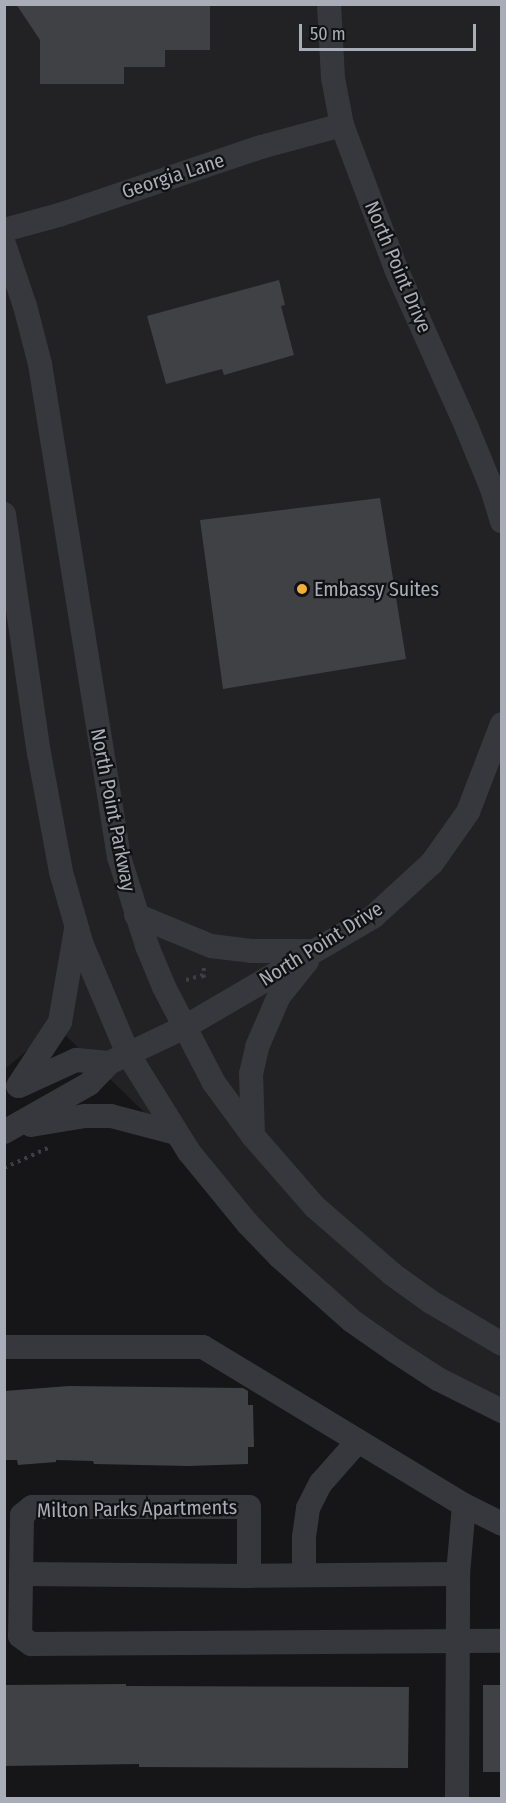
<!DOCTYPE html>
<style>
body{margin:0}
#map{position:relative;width:506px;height:1803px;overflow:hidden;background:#161618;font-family:"Fira Sans Condensed",sans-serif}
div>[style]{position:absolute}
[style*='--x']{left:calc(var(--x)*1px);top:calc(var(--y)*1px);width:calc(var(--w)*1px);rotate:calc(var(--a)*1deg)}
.built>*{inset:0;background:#222225}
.building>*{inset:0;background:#404145}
.path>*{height:4px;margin-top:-2px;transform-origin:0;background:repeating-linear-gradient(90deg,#3d3f44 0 3px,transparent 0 7.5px)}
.minor>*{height:24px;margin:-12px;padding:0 12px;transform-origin:12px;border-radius:12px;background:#37383d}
.dots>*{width:16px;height:16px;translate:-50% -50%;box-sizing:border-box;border:3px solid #111113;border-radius:50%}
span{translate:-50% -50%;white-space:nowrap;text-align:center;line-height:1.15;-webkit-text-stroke:4.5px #111113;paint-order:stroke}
.street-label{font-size:20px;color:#a8adb8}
.poi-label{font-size:20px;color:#a8adb8}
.left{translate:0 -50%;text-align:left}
.frame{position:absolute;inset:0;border:6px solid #a8adb8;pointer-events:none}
.scale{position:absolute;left:299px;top:24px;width:177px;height:27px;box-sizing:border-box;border:3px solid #a8adb8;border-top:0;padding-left:8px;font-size:18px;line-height:21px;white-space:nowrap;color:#a8adb8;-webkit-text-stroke:4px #111113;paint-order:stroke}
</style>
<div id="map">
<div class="built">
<div style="clip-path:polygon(5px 5px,501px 5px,501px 1411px,397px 1360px,56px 1026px,5px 1069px)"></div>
</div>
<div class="building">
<div style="clip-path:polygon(16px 4px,210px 4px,210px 50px,165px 50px,165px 67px,124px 67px,124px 84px,40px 84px,40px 40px)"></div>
<div style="clip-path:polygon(279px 280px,285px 305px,281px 306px,294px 355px,224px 375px,222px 369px,166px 384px,147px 316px)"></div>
<div style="clip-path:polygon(380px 498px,406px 659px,223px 689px,200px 520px)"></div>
<div style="clip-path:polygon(69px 1386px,243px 1388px,248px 1391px,248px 1405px,253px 1405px,254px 1447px,248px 1447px,248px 1464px,189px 1466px,94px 1464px,93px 1461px,56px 1460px,56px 1462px,18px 1465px,17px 1460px,4px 1460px,4px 1391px)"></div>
<div style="clip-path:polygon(126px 1684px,126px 1686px,409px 1687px,408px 1768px,139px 1767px,139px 1764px,4px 1766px,4px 1685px)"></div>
<div style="clip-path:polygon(483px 1685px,501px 1685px,501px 1772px,483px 1772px)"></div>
</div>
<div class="path">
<div style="--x:204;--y:968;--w:7;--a:98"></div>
<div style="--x:203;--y:975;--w:7;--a:63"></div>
<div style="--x:186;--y:980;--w:18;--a:-16"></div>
<div style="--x:4;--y:1168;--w:51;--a:-24.5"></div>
</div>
<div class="minor">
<div style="--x:329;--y:4;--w:74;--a:86.9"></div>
<div style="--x:333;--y:78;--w:48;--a:79.2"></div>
<div style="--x:342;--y:125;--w:154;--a:69.4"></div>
<div style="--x:396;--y:269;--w:174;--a:65.9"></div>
<div style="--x:467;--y:428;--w:66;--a:67.7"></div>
<div style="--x:492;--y:489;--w:34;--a:73"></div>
<div style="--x:4;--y:230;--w:57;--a:-15.3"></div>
<div style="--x:59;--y:215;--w:213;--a:-18.6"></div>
<div style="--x:261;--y:147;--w:84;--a:-15.2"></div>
<div style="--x:4;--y:244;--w:65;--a:71.3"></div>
<div style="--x:25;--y:306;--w:60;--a:75.5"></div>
<div style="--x:40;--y:364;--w:499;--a:80.9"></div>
<div style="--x:119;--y:857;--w:93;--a:72.5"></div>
<div style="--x:147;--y:946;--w:44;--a:67.5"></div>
<div style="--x:164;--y:987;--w:108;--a:62.5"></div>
<div style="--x:214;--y:1083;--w:66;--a:53.7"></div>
<div style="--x:253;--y:1136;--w:94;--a:48.9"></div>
<div style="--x:315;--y:1207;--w:102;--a:41"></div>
<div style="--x:392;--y:1274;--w:48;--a:35.7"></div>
<div style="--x:431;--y:1302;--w:82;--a:30.6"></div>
<div style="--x:4;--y:514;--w:242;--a:81.7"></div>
<div style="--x:39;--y:753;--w:121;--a:79.5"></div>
<div style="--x:61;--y:872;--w:76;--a:74"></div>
<div style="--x:82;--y:945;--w:118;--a:67.1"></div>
<div style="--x:128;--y:1054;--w:115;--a:58.1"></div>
<div style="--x:189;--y:1152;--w:93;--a:50.7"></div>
<div style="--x:248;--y:1224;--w:46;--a:45.9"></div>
<div style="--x:280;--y:1257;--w:96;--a:41.6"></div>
<div style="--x:352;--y:1321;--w:52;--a:34.9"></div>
<div style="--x:395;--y:1351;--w:51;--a:33.1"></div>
<div style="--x:438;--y:1379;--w:72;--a:26.6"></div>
<div style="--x:136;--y:915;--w:81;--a:22.5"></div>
<div style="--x:211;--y:946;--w:40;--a:7.1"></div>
<div style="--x:251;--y:951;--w:61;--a:0"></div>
<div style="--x:18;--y:1086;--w:77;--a:-56.7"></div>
<div style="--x:60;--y:1022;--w:94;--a:-80.2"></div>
<div style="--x:19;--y:1086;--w:63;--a:-24.5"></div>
<div style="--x:76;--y:1060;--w:33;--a:5"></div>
<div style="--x:31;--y:1125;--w:55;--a:-9.5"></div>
<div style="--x:85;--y:1116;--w:26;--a:0"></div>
<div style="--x:111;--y:1116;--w:67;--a:14.7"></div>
<div style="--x:4;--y:1132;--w:98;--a:-29.5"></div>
<div style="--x:89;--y:1084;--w:29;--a:-46"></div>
<div style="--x:109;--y:1063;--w:82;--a:-25.3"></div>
<div style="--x:183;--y:1028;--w:220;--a:-30.3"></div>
<div style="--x:373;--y:917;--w:80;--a:-42.5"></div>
<div style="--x:432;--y:863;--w:62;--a:-54.8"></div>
<div style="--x:468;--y:812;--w:94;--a:-68.9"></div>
<div style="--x:253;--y:1136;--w:62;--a:-91.8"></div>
<div style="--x:251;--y:1074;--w:28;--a:-77"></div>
<div style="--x:257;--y:1047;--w:56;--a:-66.7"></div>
<div style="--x:279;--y:996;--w:45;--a:-51.3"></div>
<div style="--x:4;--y:1347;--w:199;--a:0"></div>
<div style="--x:203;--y:1347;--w:305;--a:31.2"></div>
<div style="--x:464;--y:1505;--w:42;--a:26.6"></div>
<div style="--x:21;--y:1574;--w:228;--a:0.5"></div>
<div style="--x:458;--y:1574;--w:209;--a:179.5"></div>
<div style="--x:249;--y:1576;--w:69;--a:-90"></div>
<div style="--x:249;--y:1507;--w:217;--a:180"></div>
<div style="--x:32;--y:1507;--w:13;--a:141"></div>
<div style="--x:22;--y:1515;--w:121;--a:90.9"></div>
<div style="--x:20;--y:1636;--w:14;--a:36"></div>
<div style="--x:31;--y:1644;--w:471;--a:-0.4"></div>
<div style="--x:304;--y:1575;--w:38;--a:-90"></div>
<div style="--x:304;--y:1537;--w:29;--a:-82"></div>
<div style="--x:308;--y:1508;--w:28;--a:-63"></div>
<div style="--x:321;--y:1483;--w:56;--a:-48.6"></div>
<div style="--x:457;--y:1798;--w:224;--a:-89.7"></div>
<div style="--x:458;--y:1574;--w:69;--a:-85"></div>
</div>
<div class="dots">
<div style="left:302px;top:589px;background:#f2b134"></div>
</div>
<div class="street-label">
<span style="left:173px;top:176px;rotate:-18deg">Georgia Lane</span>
<span style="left:398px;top:267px;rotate:67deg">North Point Drive</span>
<span style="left:113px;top:810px;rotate:79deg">North Point Parkway</span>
<span style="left:321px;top:944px;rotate:-32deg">North Point Drive</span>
<span style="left:137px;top:1509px;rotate:-1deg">Milton Parks Apartments</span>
</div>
<div class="poi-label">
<span class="left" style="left:314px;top:589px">Embassy Suites</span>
</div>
<div class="frame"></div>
<div class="scale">50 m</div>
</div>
